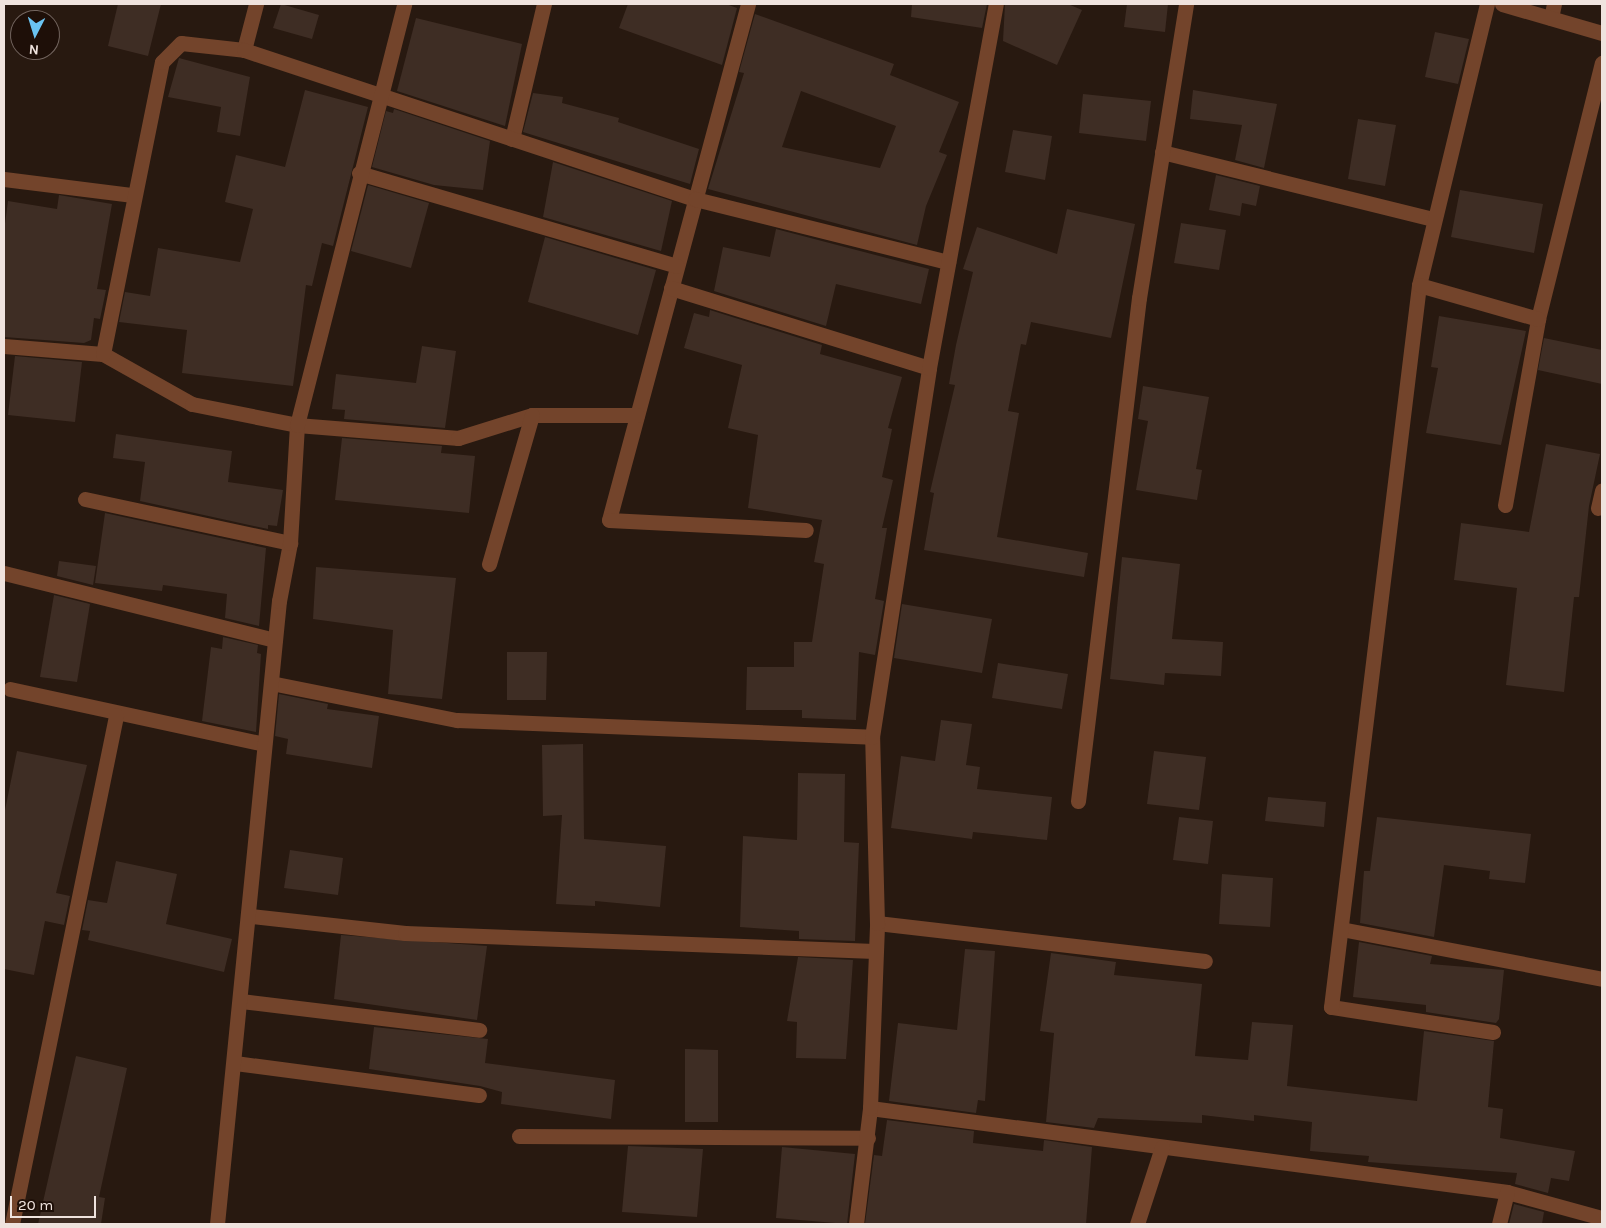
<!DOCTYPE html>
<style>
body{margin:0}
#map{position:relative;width:1606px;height:1228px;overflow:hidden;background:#281910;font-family:Karla,sans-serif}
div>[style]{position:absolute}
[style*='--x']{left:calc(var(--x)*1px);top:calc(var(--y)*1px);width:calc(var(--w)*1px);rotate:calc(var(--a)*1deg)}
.building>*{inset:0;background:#3e2d24}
.minor>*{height:15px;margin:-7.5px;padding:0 7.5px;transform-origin:7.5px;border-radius:7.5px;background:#73442b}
.tertiary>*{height:15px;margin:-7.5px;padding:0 7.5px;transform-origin:7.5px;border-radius:7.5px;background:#73442b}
span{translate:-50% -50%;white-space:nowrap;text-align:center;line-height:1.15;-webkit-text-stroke:4px #1e0f08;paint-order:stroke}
.frame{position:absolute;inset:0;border:5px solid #efe3de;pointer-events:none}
.north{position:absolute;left:10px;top:10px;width:50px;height:50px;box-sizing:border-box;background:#1e0f08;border:1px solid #72645e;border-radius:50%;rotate:185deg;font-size:14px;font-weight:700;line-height:20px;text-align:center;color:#efe3de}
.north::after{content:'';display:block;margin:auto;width:18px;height:22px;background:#6ac3f1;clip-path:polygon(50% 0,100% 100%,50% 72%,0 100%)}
.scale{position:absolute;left:10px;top:1196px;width:86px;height:22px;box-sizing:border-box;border:2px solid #efe3de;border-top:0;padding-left:6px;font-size:15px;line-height:18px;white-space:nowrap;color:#efe3de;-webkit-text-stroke:4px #1e0f08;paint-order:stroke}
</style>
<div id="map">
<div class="building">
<div style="clip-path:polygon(118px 4px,161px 4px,148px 56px,108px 46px)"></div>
<div style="clip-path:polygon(281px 4px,319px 15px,312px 39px,273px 28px)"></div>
<div style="clip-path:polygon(628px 4px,726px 4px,737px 8px,722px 65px,619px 28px)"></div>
<div style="clip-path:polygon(912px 4px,987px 4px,982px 28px,911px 17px)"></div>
<div style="clip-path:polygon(1005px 4px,1068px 4px,1082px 10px,1057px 65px,1003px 41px)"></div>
<div style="clip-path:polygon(1127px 4px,1168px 4px,1165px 32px,1124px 27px)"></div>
<div style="clip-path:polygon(evenodd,755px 14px,894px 64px,890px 75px,959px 102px,939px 152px,947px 155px,926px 206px,917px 245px,708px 189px,744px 73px,739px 72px,755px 14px,801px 91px,896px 126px,880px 168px,782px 147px,801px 91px)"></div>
<div style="clip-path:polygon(416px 18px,522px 44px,505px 126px,397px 91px)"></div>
<div style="clip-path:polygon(1435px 32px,1469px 39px,1458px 84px,1425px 77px)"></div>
<div style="clip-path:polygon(179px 58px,250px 77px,240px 136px,217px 132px,221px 107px,168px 97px)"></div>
<div style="clip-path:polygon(305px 90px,368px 107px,333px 246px,322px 243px,312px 286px,306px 285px,293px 386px,182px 373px,187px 330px,119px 322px,125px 292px,150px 296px,158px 248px,240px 262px,253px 209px,225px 202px,236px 155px,285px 167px)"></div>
<div style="clip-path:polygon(1193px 90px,1277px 104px,1264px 168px,1235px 160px,1242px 125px,1190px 119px)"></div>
<div style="clip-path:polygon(533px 93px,563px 97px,562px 103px,619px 118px,618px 122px,699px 149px,690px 184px,523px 132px)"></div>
<div style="clip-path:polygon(1083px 94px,1151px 101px,1146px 141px,1079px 133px)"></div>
<div style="clip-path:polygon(394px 109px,490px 141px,483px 190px,434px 185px,372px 167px,386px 111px,393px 113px)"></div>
<div style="clip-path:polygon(1358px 119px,1396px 125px,1385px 186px,1348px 179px)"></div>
<div style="clip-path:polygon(1013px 130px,1052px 136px,1045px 180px,1005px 172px)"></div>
<div style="clip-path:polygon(553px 162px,672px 201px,661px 251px,543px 217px)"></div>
<div style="clip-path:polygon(1216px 175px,1260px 186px,1256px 206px,1242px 203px,1240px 216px,1209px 210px)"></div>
<div style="clip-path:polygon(368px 185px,429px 203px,411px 268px,351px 251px)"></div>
<div style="clip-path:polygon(1460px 190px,1543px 204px,1534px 253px,1451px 237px)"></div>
<div style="clip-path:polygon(59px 195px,112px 204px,97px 289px,106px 290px,100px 319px,94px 318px,91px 340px,84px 343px,4px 337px,4px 231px,8px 201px,57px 209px)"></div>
<div style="clip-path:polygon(1067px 209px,1135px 224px,1118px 306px,1111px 338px,1031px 322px,1026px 345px,1021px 344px,1008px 411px,1019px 413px,997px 537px,1088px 553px,1084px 577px,924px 550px,934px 493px,930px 492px,955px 385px,949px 384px,956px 345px,973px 272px,963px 269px,977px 227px,1057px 254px)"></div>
<div style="clip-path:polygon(1181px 223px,1226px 230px,1219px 270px,1174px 263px)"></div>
<div style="clip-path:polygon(776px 229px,929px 269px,921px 304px,836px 284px,826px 326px,714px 291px,723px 247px,770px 257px)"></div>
<div style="clip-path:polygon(545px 237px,656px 270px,638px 335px,528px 302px)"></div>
<div style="clip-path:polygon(710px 310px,822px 345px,820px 354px,902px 377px,888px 428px,892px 429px,882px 477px,893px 480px,882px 528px,887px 528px,875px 599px,884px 601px,875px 655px,859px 652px,856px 720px,802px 718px,802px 710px,746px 710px,747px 667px,794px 667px,794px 642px,812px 642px,824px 564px,814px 562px,822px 520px,748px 508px,758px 435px,728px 428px,742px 365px,684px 348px,694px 313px,709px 317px)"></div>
<div style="clip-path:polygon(1439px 316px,1526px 331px,1501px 445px,1426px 433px,1438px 368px,1431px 367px)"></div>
<div style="clip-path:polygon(1544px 338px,1602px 350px,1602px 384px,1538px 370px)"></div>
<div style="clip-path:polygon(422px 346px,456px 351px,445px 428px,344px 419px,345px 410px,332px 409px,336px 374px,416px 383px)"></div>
<div style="clip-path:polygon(15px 356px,82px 362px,75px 422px,8px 415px)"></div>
<div style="clip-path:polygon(1143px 386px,1209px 397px,1196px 469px,1202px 470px,1197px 500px,1136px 490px,1148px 421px,1138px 419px)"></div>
<div style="clip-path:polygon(116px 434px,232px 451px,228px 482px,283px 490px,277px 526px,268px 525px,268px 529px,140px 501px,145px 462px,113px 458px)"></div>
<div style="clip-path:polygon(342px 438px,442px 446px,441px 453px,475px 456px,469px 513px,335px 500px)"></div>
<div style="clip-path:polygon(1546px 444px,1600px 454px,1589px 506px,1579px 597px,1574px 597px,1564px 692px,1506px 685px,1517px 588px,1454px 580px,1461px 523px,1529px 532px)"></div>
<div style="clip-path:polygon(105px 513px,266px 548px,259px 626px,225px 618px,227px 594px,163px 585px,162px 591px,95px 583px)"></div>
<div style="clip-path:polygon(1122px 557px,1180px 564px,1172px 639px,1223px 642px,1221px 676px,1165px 673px,1164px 685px,1110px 679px)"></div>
<div style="clip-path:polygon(59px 561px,96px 566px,93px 585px,57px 576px)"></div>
<div style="clip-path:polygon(316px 567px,456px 578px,442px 699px,388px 694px,393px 630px,313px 619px)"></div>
<div style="clip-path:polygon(54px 595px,90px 604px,77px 682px,40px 677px)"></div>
<div style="clip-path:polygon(902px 604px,992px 619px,982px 673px,894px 658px)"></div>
<div style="clip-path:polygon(223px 637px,258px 645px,257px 653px,261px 654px,256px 732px,202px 721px,211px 647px,222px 649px)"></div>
<div style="clip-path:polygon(507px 652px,547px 652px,546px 700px,507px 700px)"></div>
<div style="clip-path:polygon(998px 663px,1068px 674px,1062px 709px,992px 698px)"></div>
<div style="clip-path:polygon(279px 694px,328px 704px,327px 709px,379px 716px,372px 768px,286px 754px,288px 739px,275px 736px)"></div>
<div style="clip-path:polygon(941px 720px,972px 724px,966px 765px,980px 767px,977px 789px,1052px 797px,1047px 840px,973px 832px,972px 839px,891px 828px,901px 756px,935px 761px)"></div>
<div style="clip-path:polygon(583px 744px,584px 839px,666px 846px,660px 907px,595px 901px,595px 906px,556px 904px,562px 815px,543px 816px,542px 745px)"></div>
<div style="clip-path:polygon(17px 751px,87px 765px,56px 893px,70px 896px,64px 925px,45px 921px,34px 975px,4px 969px,4px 815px)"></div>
<div style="clip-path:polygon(1154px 751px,1206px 757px,1199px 810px,1147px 804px)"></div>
<div style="clip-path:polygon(798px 773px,845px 774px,844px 842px,859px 843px,855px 941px,799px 939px,799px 931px,740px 927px,743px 836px,797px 840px)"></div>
<div style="clip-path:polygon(1268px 797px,1326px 802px,1324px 827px,1265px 821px)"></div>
<div style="clip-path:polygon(1179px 817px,1213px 821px,1208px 864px,1173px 860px)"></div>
<div style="clip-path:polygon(1377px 817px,1531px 834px,1525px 883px,1489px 879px,1490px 871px,1444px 865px,1434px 937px,1360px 923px,1364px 871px,1370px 871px)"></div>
<div style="clip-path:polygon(290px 850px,343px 858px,338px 895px,284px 888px)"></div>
<div style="clip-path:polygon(116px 861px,177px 874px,166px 924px,232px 939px,224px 972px,88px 940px,90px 931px,82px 930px,88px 900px,107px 903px)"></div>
<div style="clip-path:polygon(1222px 874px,1273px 878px,1270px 927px,1219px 924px)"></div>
<div style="clip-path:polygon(341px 935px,487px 946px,477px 1020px,334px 999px)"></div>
<div style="clip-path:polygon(1359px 942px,1432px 956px,1430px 964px,1504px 970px,1499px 1019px,1496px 1023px,1426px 1012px,1426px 1005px,1353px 997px)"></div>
<div style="clip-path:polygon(965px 949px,995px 951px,985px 1101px,978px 1100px,976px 1113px,889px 1101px,898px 1023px,957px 1030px)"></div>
<div style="clip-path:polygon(1051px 953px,1116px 962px,1114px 975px,1202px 984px,1195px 1056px,1248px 1060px,1252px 1022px,1293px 1025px,1287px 1086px,1417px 1101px,1424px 1031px,1494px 1041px,1488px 1107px,1503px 1109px,1500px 1138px,1575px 1151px,1569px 1181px,1551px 1178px,1548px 1193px,1515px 1184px,1517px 1173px,1368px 1162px,1369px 1156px,1310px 1151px,1312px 1122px,1254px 1115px,1254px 1121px,1202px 1115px,1202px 1123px,1098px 1118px,1094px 1128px,1046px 1122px,1054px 1033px,1040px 1031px)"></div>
<div style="clip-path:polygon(798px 957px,853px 960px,846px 1059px,796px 1058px,797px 1022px,787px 1021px)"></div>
<div style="clip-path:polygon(374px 1027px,488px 1039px,485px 1063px,615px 1080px,611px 1119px,501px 1104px,502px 1092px,480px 1086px,369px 1069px)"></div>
<div style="clip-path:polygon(685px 1049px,718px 1050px,718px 1122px,685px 1122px)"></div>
<div style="clip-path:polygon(76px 1056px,127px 1068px,99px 1197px,105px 1198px,101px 1224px,38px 1224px)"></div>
<div style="clip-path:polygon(887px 1120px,974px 1131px,973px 1143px,1043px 1151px,1044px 1140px,1092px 1147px,1086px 1224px,865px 1224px,874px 1155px,882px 1156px)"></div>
<div style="clip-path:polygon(628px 1146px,703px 1149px,697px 1217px,622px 1212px)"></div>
<div style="clip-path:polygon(782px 1147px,855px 1154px,847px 1224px,776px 1218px)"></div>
<div style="clip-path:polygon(1514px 1204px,1544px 1212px,1542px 1224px,1509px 1224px)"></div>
</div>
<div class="minor">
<div style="--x:748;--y:4;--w:534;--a:105.08"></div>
<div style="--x:609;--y:520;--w:197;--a:2.9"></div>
<div style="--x:1551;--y:18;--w:14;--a:-78"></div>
<div style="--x:244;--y:50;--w:48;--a:-75.4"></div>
<div style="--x:512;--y:139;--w:139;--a:-76.7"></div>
<div style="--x:1162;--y:152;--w:278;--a:13.9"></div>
<div style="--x:359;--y:173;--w:331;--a:16.3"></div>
<div style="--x:4;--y:179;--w:130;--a:7.1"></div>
<div style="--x:1419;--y:285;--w:289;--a:-76.4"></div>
<div style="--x:671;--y:288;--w:270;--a:17.2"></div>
<div style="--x:4;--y:346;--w:99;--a:4.6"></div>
<div style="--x:103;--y:354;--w:102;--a:29.3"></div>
<div style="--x:192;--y:404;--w:107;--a:11.3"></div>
<div style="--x:297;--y:425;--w:162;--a:4.6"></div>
<div style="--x:458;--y:438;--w:77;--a:-17.3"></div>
<div style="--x:532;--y:415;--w:105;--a:0"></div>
<div style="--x:103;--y:354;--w:298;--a:-78.6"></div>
<div style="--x:162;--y:62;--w:27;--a:-45"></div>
<div style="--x:181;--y:43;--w:63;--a:6.3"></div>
<div style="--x:244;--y:50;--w:475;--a:18.3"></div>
<div style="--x:695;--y:199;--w:261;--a:14"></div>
<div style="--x:85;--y:499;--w:210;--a:12.1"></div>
<div style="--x:1505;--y:505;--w:189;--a:-79.9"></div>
<div style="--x:1538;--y:319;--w:264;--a:-76"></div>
<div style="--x:1598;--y:508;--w:18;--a:-77"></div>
<div style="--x:489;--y:564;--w:155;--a:-73.9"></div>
<div style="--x:4;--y:573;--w:279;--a:13.9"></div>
<div style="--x:271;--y:683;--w:190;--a:11.3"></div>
<div style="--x:457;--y:720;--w:415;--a:2.3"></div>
<div style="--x:10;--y:689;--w:260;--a:12.2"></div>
<div style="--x:1078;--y:801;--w:507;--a:-83.09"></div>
<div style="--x:1139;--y:298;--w:298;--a:-80.9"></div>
<div style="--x:251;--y:916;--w:155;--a:6.3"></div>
<div style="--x:405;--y:933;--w:470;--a:2.2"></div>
<div style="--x:877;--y:923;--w:330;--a:6.6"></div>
<div style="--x:1341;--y:929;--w:266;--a:10.8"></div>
<div style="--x:241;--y:1001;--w:240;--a:6.9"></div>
<div style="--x:1493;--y:1032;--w:164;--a:-171.2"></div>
<div style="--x:1331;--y:1007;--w:727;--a:-83.05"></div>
<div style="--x:1419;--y:285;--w:124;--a:15.9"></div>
<div style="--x:235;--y:1063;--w:246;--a:7.5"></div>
<div style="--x:870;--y:1108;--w:643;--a:7.51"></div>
<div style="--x:1507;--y:1192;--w:98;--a:15.3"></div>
<div style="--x:519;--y:1136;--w:349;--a:0.3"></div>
<div style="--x:12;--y:1224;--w:519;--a:-78.43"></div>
<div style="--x:217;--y:1224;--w:626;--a:-84.32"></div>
<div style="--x:279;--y:601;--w:59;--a:-79.3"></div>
<div style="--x:290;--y:543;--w:118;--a:-86.6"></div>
<div style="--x:297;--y:425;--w:434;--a:-75.7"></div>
<div style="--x:856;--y:1224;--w:117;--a:-83.1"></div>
<div style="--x:870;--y:1108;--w:185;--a:-87.8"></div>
<div style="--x:877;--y:923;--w:186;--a:-91.5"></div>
<div style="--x:872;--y:737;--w:373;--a:-81.2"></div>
<div style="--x:929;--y:368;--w:370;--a:-79.6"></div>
<div style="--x:1137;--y:1224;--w:81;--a:-72"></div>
<div style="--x:1499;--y:1224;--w:33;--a:-76"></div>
</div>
<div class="tertiary">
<div style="--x:1502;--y:4;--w:104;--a:16.2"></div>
</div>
<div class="frame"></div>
<div class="north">N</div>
<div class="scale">20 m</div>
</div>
